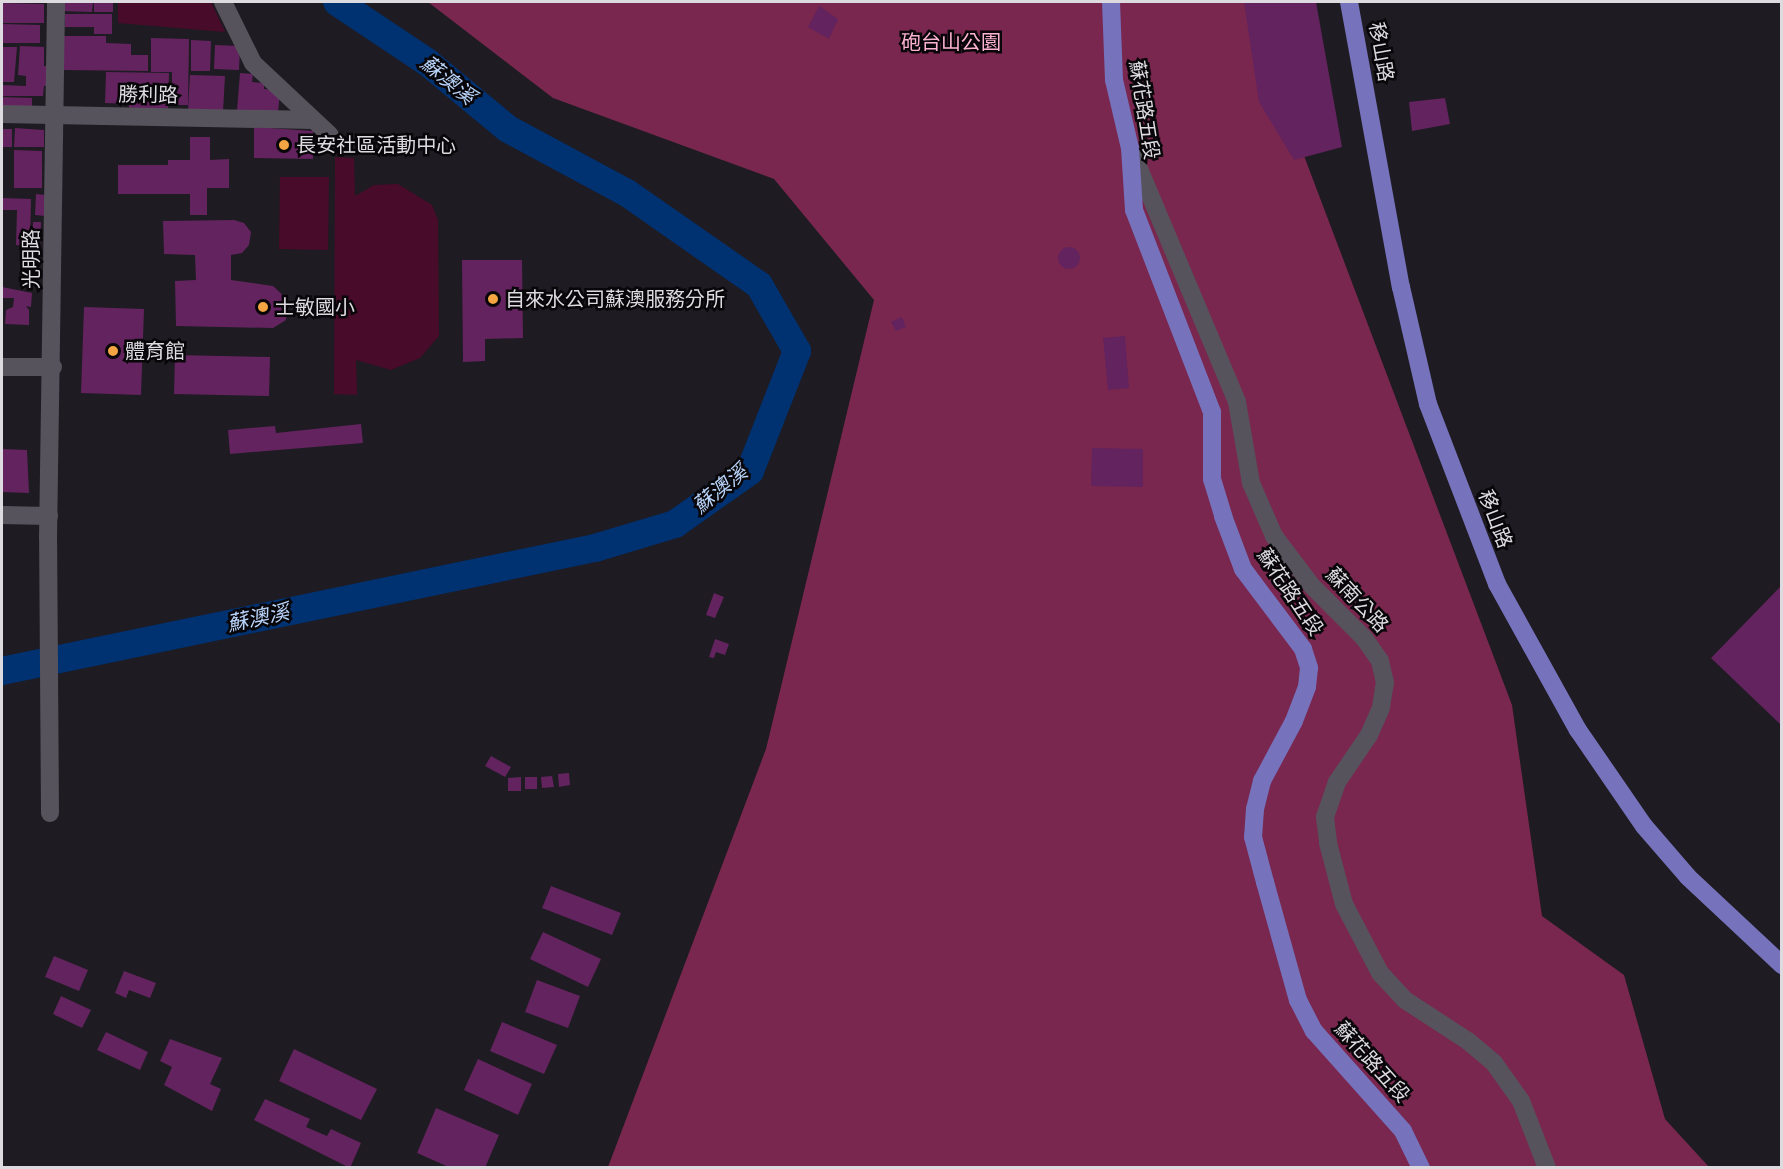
<!DOCTYPE html>
<meta charset="utf-8">
<style>
body{margin:0}
#map{position:relative;width:1783px;height:1169px;overflow:hidden;background:#1e1b22;font-family:"Space Grotesk","Noto Sans TC",sans-serif}
div>[style]{position:absolute}
[style*='--x']{left:calc(var(--x)*1px);top:calc(var(--y)*1px);width:calc(var(--w)*1px);rotate:calc(var(--a)*1deg)}
.green>*{inset:0;background:#490b2a}
.forest>*{inset:0;background:#79274e}
.river>*{height:28px;margin:-14px;padding:0 14px;transform-origin:14px;border-radius:14px;background:#003170}
.building>*{inset:0;background:#63235e}
.round{border-radius:50%}
.minor>*{height:18px;margin:-9px;padding:0 9px;transform-origin:9px;border-radius:9px;background:#57535c}
.major>*{height:18px;margin:-9px;padding:0 9px;transform-origin:9px;border-radius:9px;background:#7672bc}
.dots>*{width:16px;height:16px;translate:-50% -50%;box-sizing:border-box;border:3px solid #080609;border-radius:50%}
span{translate:-50% -50%;white-space:nowrap;text-align:center;line-height:1.15;-webkit-text-stroke:5px #080609;paint-order:stroke}
.park-label{font-size:20px;color:#fcb3cf}
.street-label{font-size:20px;color:#dddbe0}
.poi-label{font-size:20px;color:#dddbe0}
.left{translate:0 -50%;text-align:left}
.water-label{font-size:21px;color:#b8d3f9;font-style:italic}
.frame{position:absolute;inset:0;border:3px solid #dddbe0;pointer-events:none}
</style>
<div id="map">
<div class="green">
<div style="clip-path:polygon(118px 2px,211px 2px,225px 32px,118px 23px)"></div>
<div style="clip-path:polygon(335px 157px,354px 158px,355px 196px,374px 185px,398px 184px,432px 205px,438px 220px,439px 336px,420px 358px,391px 370px,356px 360px,357px 395px,334px 394px)"></div>
<div style="clip-path:polygon(280px 177px,329px 177px,328px 250px,279px 249px)"></div>
</div>
<div class="forest">
<div style="clip-path:polygon(428px 2px,1253px 2px,1256px 29px,1512px 705px,1542px 916px,1624px 975px,1665px 1119px,1709px 1167px,608px 1167px,766px 749px,874px 300px,774px 179px,553px 98px)"></div>
</div>
<div class="river">
<div style="--x:2;--y:671;--w:606;--a:-11.72"></div>
<div style="--x:595;--y:548;--w:84;--a:-16.7"></div>
<div style="--x:675;--y:524;--w:92;--a:-35.2"></div>
<div style="--x:750;--y:471;--w:129;--a:-68.6"></div>
<div style="--x:797;--y:351;--w:76;--a:-119.9"></div>
<div style="--x:759;--y:285;--w:161;--a:-145.1"></div>
<div style="--x:627;--y:193;--w:135;--a:-151.7"></div>
<div style="--x:508;--y:129;--w:105;--a:-140.4"></div>
<div style="--x:427;--y:62;--w:108;--a:-146.3"></div>
</div>
<div class="building">
<div style="clip-path:polygon(60px 2px,93px 2px,92px 12px,60px 11px)"></div>
<div style="clip-path:polygon(94px 2px,113px 2px,113px 12px,94px 12px)"></div>
<div style="clip-path:polygon(1244px 2px,1316px 2px,1342px 147px,1294px 160px,1259px 102px)"></div>
<div style="clip-path:polygon(2px 3px,44px 4px,44px 23px,2px 23px)"></div>
<div style="clip-path:polygon(819px 6px,838px 19px,829px 39px,808px 27px)"></div>
<div style="clip-path:polygon(65px 14px,112px 14px,112px 34px,94px 34px,94px 27px,65px 27px)"></div>
<div style="clip-path:polygon(2px 24px,40px 25px,40px 43px,2px 43px)"></div>
<div style="clip-path:polygon(64px 36px,106px 36px,106px 43px,131px 44px,131px 55px,148px 55px,148px 71px,63px 70px)"></div>
<div style="clip-path:polygon(151px 38px,189px 39px,188px 105px,172px 105px,172px 72px,151px 72px)"></div>
<div style="clip-path:polygon(191px 40px,211px 41px,210px 71px,191px 71px)"></div>
<div style="clip-path:polygon(215px 45px,240px 46px,239px 70px,214px 69px)"></div>
<div style="clip-path:polygon(20px 46px,44px 47px,44px 66px,49px 66px,49px 86px,44px 86px,43px 96px,2px 96px,2px 85px,26px 86px,26px 76px,18px 75px)"></div>
<div style="clip-path:polygon(2px 47px,17px 47px,14px 82px,2px 82px)"></div>
<div style="clip-path:polygon(106px 72px,169px 73px,168px 110px,129px 109px,129px 104px,105px 103px)"></div>
<div style="clip-path:polygon(240px 73px,253px 74px,252px 82px,264px 83px,264px 89px,280px 90px,278px 114px,237px 110px)"></div>
<div style="clip-path:polygon(190px 75px,225px 76px,223px 112px,188px 110px)"></div>
<div style="clip-path:polygon(2px 97px,32px 98px,32px 108px,2px 107px)"></div>
<div style="clip-path:polygon(1445px 98px,1450px 124px,1412px 131px,1409px 102px)"></div>
<div style="clip-path:polygon(254px 127px,313px 131px,313px 159px,254px 158px)"></div>
<div style="clip-path:polygon(15px 128px,44px 130px,44px 147px,14px 147px)"></div>
<div style="clip-path:polygon(2px 129px,12px 129px,12px 147px,2px 147px)"></div>
<div style="clip-path:polygon(190px 137px,210px 137px,210px 160px,229px 159px,229px 188px,207px 188px,207px 215px,190px 215px,190px 194px,118px 194px,118px 165px,168px 165px,168px 160px,190px 160px)"></div>
<div style="clip-path:polygon(14px 150px,42px 151px,42px 188px,14px 188px)"></div>
<div style="clip-path:polygon(36px 194px,46px 195px,45px 216px,35px 215px)"></div>
<div style="clip-path:polygon(2px 198px,31px 199px,30px 246px,16px 245px,17px 210px,2px 210px)"></div>
<div style="clip-path:polygon(234px 220px,244px 223px,251px 232px,249px 245px,242px 253px,231px 255px,231px 280px,273px 286px,288px 300px,286px 320px,273px 328px,176px 326px,175px 281px,196px 280px,195px 255px,164px 254px,163px 221px)"></div>
<div style="clip-path:polygon(33px 222px,41px 222px,40px 250px,32px 250px)"></div>
<div class="round" style="left:1058px;top:247px;width:22px;height:22px"></div>
<div style="clip-path:polygon(462px 260px,522px 260px,523px 338px,485px 339px,485px 361px,463px 362px)"></div>
<div style="clip-path:polygon(2px 287px,32px 293px,31px 307px,26px 306px,29px 310px,29px 325px,5px 324px,6px 310px,13px 307px,14px 298px,2px 298px)"></div>
<div style="clip-path:polygon(84px 307px,144px 309px,141px 395px,81px 393px)"></div>
<div style="clip-path:polygon(902px 317px,906px 327px,896px 331px,891px 322px)"></div>
<div style="clip-path:polygon(1125px 336px,1129px 388px,1108px 390px,1103px 338px)"></div>
<div style="clip-path:polygon(175px 355px,270px 357px,269px 396px,174px 394px)"></div>
<div style="clip-path:polygon(361px 424px,363px 443px,230px 454px,228px 430px,275px 426px,276px 433px)"></div>
<div style="clip-path:polygon(1092px 448px,1143px 449px,1143px 487px,1091px 486px)"></div>
<div style="clip-path:polygon(2px 449px,27px 450px,29px 493px,2px 492px)"></div>
<div style="clip-path:polygon(1782px 585px,1782px 726px,1711px 658px)"></div>
<div style="clip-path:polygon(714px 593px,724px 597px,715px 618px,706px 615px)"></div>
<div style="clip-path:polygon(715px 639px,729px 644px,725px 655px,716px 652px,714px 658px,709px 657px)"></div>
<div style="clip-path:polygon(491px 756px,511px 767px,505px 777px,485px 766px)"></div>
<div style="clip-path:polygon(569px 773px,570px 785px,559px 787px,558px 774px)"></div>
<div style="clip-path:polygon(552px 776px,554px 787px,542px 788px,541px 777px)"></div>
<div style="clip-path:polygon(521px 777px,521px 791px,508px 791px,508px 778px)"></div>
<div style="clip-path:polygon(525px 777px,537px 777px,537px 789px,525px 789px)"></div>
<div style="clip-path:polygon(551px 886px,621px 913px,612px 935px,542px 908px)"></div>
<div style="clip-path:polygon(543px 932px,601px 959px,588px 987px,530px 959px)"></div>
<div style="clip-path:polygon(54px 956px,88px 970px,79px 991px,45px 977px)"></div>
<div style="clip-path:polygon(124px 971px,156px 983px,150px 998px,129px 990px,126px 998px,115px 993px)"></div>
<div style="clip-path:polygon(537px 980px,580px 996px,568px 1028px,525px 1012px)"></div>
<div style="clip-path:polygon(61px 996px,91px 1010px,82px 1028px,53px 1014px)"></div>
<div style="clip-path:polygon(502px 1022px,557px 1045px,544px 1074px,490px 1051px)"></div>
<div style="clip-path:polygon(106px 1032px,148px 1052px,140px 1070px,97px 1050px)"></div>
<div style="clip-path:polygon(170px 1039px,222px 1058px,210px 1084px,221px 1089px,212px 1111px,164px 1085px,172px 1067px,160px 1061px)"></div>
<div style="clip-path:polygon(294px 1049px,377px 1089px,361px 1120px,279px 1081px)"></div>
<div style="clip-path:polygon(478px 1059px,532px 1084px,518px 1115px,464px 1090px)"></div>
<div style="clip-path:polygon(265px 1099px,310px 1119px,306px 1127px,327px 1136px,331px 1129px,361px 1143px,350px 1168px,254px 1120px)"></div>
<div style="clip-path:polygon(436px 1108px,499px 1135px,485px 1168px,451px 1168px,417px 1153px)"></div>
</div>
<div class="minor">
<div style="--x:223;--y:2;--w:68;--a:63.8"></div>
<div style="--x:253;--y:63;--w:105;--a:43.1"></div>
<div style="--x:2;--y:114;--w:311;--a:1.1"></div>
<div style="--x:1132;--y:152;--w:271;--a:67.2"></div>
<div style="--x:1237;--y:402;--w:82;--a:80.2"></div>
<div style="--x:1251;--y:483;--w:58;--a:66.5"></div>
<div style="--x:1274;--y:536;--w:63;--a:52.8"></div>
<div style="--x:1312;--y:586;--w:74;--a:45"></div>
<div style="--x:1364;--y:638;--w:28;--a:55"></div>
<div style="--x:1380;--y:661;--w:22;--a:77"></div>
<div style="--x:1385;--y:682;--w:26;--a:99"></div>
<div style="--x:1381;--y:708;--w:30;--a:114"></div>
<div style="--x:1369;--y:735;--w:57;--a:124.2"></div>
<div style="--x:1337;--y:782;--w:37;--a:109"></div>
<div style="--x:1325;--y:817;--w:26;--a:83"></div>
<div style="--x:1328;--y:843;--w:63;--a:75.3"></div>
<div style="--x:1344;--y:904;--w:78;--a:62.4"></div>
<div style="--x:1380;--y:973;--w:37;--a:47"></div>
<div style="--x:1405;--y:1000;--w:75;--a:33.1"></div>
<div style="--x:1468;--y:1041;--w:34;--a:40"></div>
<div style="--x:1494;--y:1063;--w:47;--a:54.6"></div>
<div style="--x:1521;--y:1101;--w:72;--a:68.8"></div>
<div style="--x:2;--y:367;--w:51;--a:0"></div>
<div style="--x:2;--y:515;--w:47;--a:1.2"></div>
<div style="--x:50;--y:813;--w:275;--a:-90.4"></div>
<div style="--x:48;--y:538;--w:536;--a:-89.14"></div>
</div>
<div class="major">
<div style="--x:1111;--y:2;--w:78;--a:87.8"></div>
<div style="--x:1114;--y:80;--w:70;--a:76.8"></div>
<div style="--x:1130;--y:148;--w:62;--a:86.3"></div>
<div style="--x:1134;--y:210;--w:217;--a:68.9"></div>
<div style="--x:1212;--y:412;--w:67;--a:90"></div>
<div style="--x:1212;--y:479;--w:39;--a:73"></div>
<div style="--x:1223;--y:516;--w:57;--a:69.3"></div>
<div style="--x:1243;--y:569;--w:100;--a:53.1"></div>
<div style="--x:1303;--y:649;--w:20;--a:72"></div>
<div style="--x:1309;--y:668;--w:19;--a:96"></div>
<div style="--x:1307;--y:687;--w:36;--a:111"></div>
<div style="--x:1294;--y:721;--w:68;--a:118.1"></div>
<div style="--x:1262;--y:781;--w:29;--a:104"></div>
<div style="--x:1255;--y:809;--w:28;--a:94"></div>
<div style="--x:1253;--y:837;--w:47;--a:75.1"></div>
<div style="--x:1265;--y:882;--w:123;--a:74.4"></div>
<div style="--x:1298;--y:1000;--w:35;--a:63"></div>
<div style="--x:1314;--y:1031;--w:134;--a:48.3"></div>
<div style="--x:1403;--y:1131;--w:41;--a:64.1"></div>
<div style="--x:1349;--y:2;--w:290;--a:79.7"></div>
<div style="--x:1401;--y:287;--w:120;--a:77"></div>
<div style="--x:1428;--y:404;--w:193;--a:69"></div>
<div style="--x:1497;--y:584;--w:167;--a:61"></div>
<div style="--x:1578;--y:730;--w:116;--a:55.5"></div>
<div style="--x:1644;--y:826;--w:67;--a:49.2"></div>
<div style="--x:1688;--y:877;--w:129;--a:43.1"></div>
</div>
<div class="dots">
<div style="left:284px;top:145px;background:#f3a443"></div>
<div style="left:493px;top:299px;background:#f3a443"></div>
<div style="left:263px;top:307px;background:#f3a443"></div>
<div style="left:113px;top:351px;background:#f3a443"></div>
</div>
<div class="park-label">
<span style="left:951px;top:42px">砲台山公園</span>
</div>
<div class="street-label">
<span style="left:1381px;top:52px;rotate:80deg">移山路</span>
<span style="left:148px;top:95px;rotate:1deg">勝利路</span>
<span style="left:1144px;top:110px;rotate:81deg">蘇花路五段</span>
<span style="left:31px;top:259px;rotate:-90deg">光明路</span>
<span style="left:1495px;top:519px;rotate:69deg">移山路</span>
<span style="left:1290px;top:592px;rotate:56deg">蘇花路五段</span>
<span style="left:1357px;top:600px;rotate:47deg">蘇南公路</span>
<span style="left:1372px;top:1062px;rotate:48deg">蘇花路五段</span>
</div>
<div class="poi-label">
<span class="left" style="left:296px;top:145px">長安社區活動中心</span>
<span class="left" style="left:505px;top:299px">自來水公司蘇澳服務分所</span>
<span class="left" style="left:275px;top:307px">士敏國小</span>
<span class="left" style="left:125px;top:351px">體育館</span>
</div>
<div class="water-label">
<span style="left:448px;top:80px;rotate:39deg">蘇澳溪</span>
<span style="left:720px;top:489px;rotate:-39deg">蘇澳溪</span>
<span style="left:258px;top:618px;rotate:-12deg">蘇澳溪</span>
</div>
<div class="frame"></div>
</div>
